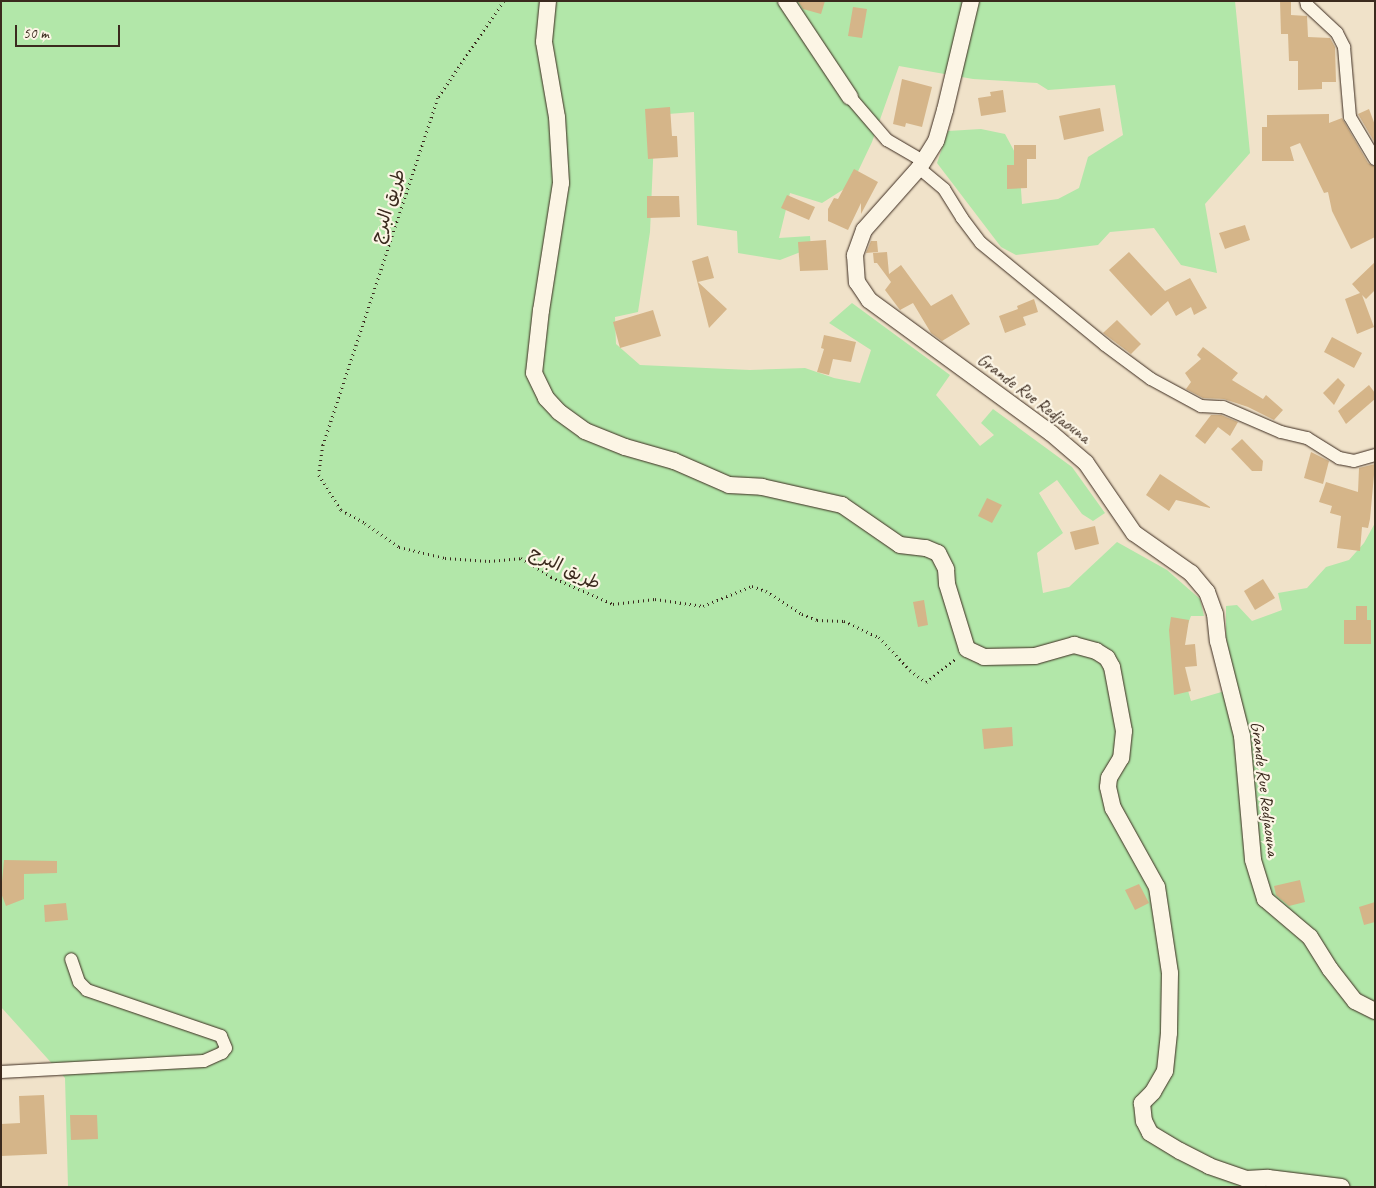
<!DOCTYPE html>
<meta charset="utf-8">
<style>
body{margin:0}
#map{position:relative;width:1376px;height:1188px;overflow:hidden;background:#f0e2c9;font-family:Caveat,"Playpen Sans Arabic",sans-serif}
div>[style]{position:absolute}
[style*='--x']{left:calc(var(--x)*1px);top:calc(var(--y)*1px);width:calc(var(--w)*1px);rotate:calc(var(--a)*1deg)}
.green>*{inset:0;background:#b2e7a9}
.building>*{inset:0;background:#d5b589}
.path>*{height:2.5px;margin-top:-1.25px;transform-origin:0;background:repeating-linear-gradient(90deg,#3b2a1e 0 1px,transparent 0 5px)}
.roads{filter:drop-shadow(0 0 1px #3b2a1e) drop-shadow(0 0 1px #3b2a1e)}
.minor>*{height:12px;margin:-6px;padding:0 6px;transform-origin:6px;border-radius:6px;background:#fcf5e5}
.tertiary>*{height:16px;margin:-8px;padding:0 8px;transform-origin:8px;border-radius:8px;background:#fcf5e5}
span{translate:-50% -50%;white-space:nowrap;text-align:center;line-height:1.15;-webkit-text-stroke:4.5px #fcf5e5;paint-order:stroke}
.street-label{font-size:18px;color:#3b2a1e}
.frame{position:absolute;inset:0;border:2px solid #3b2a1e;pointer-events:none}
.scale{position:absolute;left:15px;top:25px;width:105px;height:22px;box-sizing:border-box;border:2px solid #3b2a1e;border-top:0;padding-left:6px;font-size:15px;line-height:18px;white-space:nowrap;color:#3b2a1e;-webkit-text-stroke:4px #fcf5e5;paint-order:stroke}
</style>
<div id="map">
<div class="green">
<div style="clip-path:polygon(1px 1px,1235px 1px,1250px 153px,1205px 204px,1217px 273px,1181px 265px,1154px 228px,1110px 232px,1098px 245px,1016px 255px,1001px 247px,937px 163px,948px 131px,981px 129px,1005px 134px,1019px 160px,1022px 204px,1058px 199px,1079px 188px,1088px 157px,1123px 135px,1115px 85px,1048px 90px,1037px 83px,973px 79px,899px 66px,872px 142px,852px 184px,822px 203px,790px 193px,779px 238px,810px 236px,811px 248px,780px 260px,738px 253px,737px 231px,697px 225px,694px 112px,655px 115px,650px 232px,638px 312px,615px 317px,616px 344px,640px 365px,750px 370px,805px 368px,834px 378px,860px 383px,871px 350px,829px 323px,852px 303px,950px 375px,936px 395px,980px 446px,994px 435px,981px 423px,993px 409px,1072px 467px,1105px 513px,1093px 521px,1082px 514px,1057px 480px,1039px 493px,1063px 533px,1037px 553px,1043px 593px,1069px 587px,1117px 542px,1167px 570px,1200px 599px,1204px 616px,1191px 616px,1177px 652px,1191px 701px,1235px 688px,1226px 637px,1226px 606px,1237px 605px,1252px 621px,1282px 610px,1278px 593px,1307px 588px,1326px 567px,1349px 560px,1364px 543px,1375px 523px,1375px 1187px,68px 1187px,65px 1078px,1px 1007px)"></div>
</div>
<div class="building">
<div style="clip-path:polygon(798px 1px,825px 1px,821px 14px,803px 9px)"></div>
<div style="clip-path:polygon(1280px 1px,1291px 1px,1291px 15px,1307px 16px,1308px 37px,1330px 38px,1335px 47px,1336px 82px,1322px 82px,1322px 89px,1298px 90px,1298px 61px,1289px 61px,1288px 34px,1281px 34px)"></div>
<div style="clip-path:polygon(853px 7px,867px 9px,862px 38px,848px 36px)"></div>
<div style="clip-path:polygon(902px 79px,932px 87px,922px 127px,906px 123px,905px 127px,893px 124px)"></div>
<div style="clip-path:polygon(1003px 90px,1006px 112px,981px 116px,978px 98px,991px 96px,990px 92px)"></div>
<div style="clip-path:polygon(670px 107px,672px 136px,677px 136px,678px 157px,648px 159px,645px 109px)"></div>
<div style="clip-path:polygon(1100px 108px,1104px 131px,1064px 140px,1059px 116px)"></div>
<div style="clip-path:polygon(1369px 109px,1375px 125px,1375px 143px,1358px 114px)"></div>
<div style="clip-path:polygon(1329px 114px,1329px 123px,1342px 118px,1368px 163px,1375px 167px,1375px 237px,1351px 249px,1332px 211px,1328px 192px,1324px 193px,1300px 143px,1290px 147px,1294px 161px,1262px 161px,1262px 127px,1267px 127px,1267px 115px)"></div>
<div style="clip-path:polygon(1014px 145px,1036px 145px,1036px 159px,1027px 159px,1027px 188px,1007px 189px,1007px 165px,1014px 165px)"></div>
<div style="clip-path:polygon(854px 169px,878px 182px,861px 214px,861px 203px,848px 230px,828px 221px,828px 209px,834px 198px,838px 199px)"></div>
<div style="clip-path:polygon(787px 195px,815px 207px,809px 220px,781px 208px)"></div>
<div style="clip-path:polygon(647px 196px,679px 196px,680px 217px,647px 218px)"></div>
<div style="clip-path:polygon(1245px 225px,1250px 240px,1225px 249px,1219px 233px)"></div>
<div style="clip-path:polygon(826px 240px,828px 270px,800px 271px,798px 242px)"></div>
<div style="clip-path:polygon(871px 241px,877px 241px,878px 252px,866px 253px)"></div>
<div style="clip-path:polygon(887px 252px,889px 274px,901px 265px,931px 306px,952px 294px,970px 324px,942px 341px,931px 333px,913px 303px,900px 310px,885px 290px,891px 282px,877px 263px,874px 263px,873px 253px)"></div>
<div style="clip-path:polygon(1129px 252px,1165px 291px,1190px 278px,1207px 308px,1194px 315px,1191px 307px,1176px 316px,1168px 301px,1151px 316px,1109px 270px)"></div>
<div style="clip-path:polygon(708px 256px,714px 278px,698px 282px,727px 309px,709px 328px,692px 261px)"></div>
<div style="clip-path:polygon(1375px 262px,1375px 290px,1366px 299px,1362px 295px,1374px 327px,1357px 334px,1345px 299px,1360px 293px,1352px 284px)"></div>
<div style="clip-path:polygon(1034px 299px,1038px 312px,1023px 317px,1026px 325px,1005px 333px,999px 316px,1018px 309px,1017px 306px)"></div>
<div style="clip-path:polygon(653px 310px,661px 336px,620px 348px,613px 322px)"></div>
<div style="clip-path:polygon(1117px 320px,1141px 344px,1131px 354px,1103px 333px)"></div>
<div style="clip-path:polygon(824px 335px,856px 342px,851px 362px,833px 359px,829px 375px,817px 372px,824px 349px,821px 348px)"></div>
<div style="clip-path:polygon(1332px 337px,1362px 353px,1354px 368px,1324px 352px)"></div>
<div style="clip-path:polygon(1203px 347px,1238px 373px,1232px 380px,1263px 399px,1266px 395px,1283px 410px,1274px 420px,1248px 407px,1224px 399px,1203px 398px,1186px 389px,1191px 382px,1185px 373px,1201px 359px,1197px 355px)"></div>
<div style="clip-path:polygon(1338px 378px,1345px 385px,1334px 405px,1323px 393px)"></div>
<div style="clip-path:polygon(1369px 385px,1375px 393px,1375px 399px,1346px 424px,1338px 411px)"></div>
<div style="clip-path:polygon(1211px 415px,1221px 415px,1238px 422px,1230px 436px,1218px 427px,1205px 444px,1195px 436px)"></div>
<div style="clip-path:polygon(1242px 439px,1263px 461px,1262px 471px,1252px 471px,1231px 449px)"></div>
<div style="clip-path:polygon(1311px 452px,1329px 461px,1323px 484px,1304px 478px)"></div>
<div style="clip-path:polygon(1375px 464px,1370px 519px,1368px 528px,1362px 527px,1360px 551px,1337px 548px,1341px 516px,1330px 513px,1332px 506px,1319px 502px,1326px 482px,1358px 492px,1359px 468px)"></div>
<div style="clip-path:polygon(1160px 474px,1210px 507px,1210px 508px,1176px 500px,1169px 511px,1146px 495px)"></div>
<div style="clip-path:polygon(987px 498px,1002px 505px,992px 523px,978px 516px)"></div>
<div style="clip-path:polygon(1095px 526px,1099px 544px,1075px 550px,1070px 532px)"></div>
<div style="clip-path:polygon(1263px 579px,1275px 598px,1255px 610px,1244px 591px)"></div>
<div style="clip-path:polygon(924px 600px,928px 625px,918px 627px,913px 602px)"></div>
<div style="clip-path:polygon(1356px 606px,1367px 606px,1367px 620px,1371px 620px,1371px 644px,1344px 644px,1344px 620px,1356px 620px)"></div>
<div style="clip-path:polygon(1171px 617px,1189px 620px,1185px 645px,1195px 644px,1197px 666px,1185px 667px,1191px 691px,1174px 695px,1169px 630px)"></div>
<div style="clip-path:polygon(1012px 727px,1013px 746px,984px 749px,982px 729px)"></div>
<div style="clip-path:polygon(4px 860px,57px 861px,57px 873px,24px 874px,24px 899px,6px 906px,1px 893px)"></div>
<div style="clip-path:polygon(1300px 880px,1305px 902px,1289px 906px,1276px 895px,1274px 886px)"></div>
<div style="clip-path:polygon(1139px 884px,1149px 903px,1135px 910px,1125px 890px)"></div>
<div style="clip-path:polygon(1375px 902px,1375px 922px,1364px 925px,1359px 907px)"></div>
<div style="clip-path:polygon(66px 903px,68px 920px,45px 922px,44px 905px)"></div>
<div style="clip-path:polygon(44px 1095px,47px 1154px,1px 1156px,1px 1124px,20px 1123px,19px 1096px)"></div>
<div style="clip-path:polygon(70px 1115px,97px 1115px,98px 1139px,71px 1140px)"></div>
</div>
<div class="path">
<div style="--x:504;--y:1;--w:117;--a:124.2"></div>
<div style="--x:438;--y:98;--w:366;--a:108.3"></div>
<div style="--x:323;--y:445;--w:30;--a:98"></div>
<div style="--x:319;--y:475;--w:41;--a:57.8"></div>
<div style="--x:341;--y:510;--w:27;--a:28"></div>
<div style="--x:365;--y:523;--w:42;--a:35.2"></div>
<div style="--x:399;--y:547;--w:47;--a:13.4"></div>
<div style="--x:445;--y:558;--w:44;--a:3.9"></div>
<div style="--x:489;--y:561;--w:32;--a:-5"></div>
<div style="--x:521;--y:558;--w:36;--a:32"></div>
<div style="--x:551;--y:577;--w:68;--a:23.5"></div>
<div style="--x:613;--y:604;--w:42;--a:-6.8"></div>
<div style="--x:655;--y:599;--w:49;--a:8.3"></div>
<div style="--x:703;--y:606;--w:53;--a:-22.2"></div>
<div style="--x:752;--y:586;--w:15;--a:20"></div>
<div style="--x:766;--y:591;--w:43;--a:32.6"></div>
<div style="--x:802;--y:614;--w:16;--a:22"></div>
<div style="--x:817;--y:620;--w:27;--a:2"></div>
<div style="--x:844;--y:621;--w:38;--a:25"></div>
<div style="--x:879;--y:637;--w:45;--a:46.8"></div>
<div style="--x:910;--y:670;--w:20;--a:37"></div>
<div style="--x:926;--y:682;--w:37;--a:-38"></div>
</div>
<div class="roads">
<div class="minor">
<div style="--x:1306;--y:1;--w:4;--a:76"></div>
<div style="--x:1307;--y:5;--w:41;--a:43"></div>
<div style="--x:1337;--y:33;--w:16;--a:63"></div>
<div style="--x:1344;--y:47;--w:70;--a:85.1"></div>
<div style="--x:1350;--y:117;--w:49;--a:59.2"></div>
<div style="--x:850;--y:97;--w:57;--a:49.3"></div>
<div style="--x:887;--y:140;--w:42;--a:30.3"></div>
<div style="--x:919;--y:168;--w:33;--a:40"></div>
<div style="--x:944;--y:189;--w:34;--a:58"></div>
<div style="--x:962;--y:218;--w:31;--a:53"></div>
<div style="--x:981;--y:243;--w:161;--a:39.4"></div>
<div style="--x:1105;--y:345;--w:57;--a:36.5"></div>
<div style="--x:1151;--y:379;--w:57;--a:28.4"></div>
<div style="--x:1201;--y:406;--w:22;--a:3"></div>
<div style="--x:1223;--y:407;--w:63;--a:23.3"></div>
<div style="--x:1281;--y:432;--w:27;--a:13"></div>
<div style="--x:1307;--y:438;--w:38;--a:32"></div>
<div style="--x:1339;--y:458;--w:15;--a:11"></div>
<div style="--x:1354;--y:461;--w:22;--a:-16"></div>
<div style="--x:1;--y:1072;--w:203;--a:-3.1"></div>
<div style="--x:204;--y:1061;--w:20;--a:-24"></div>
<div style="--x:222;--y:1053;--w:6;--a:-51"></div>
<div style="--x:226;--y:1048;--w:13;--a:-113"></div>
<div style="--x:221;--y:1036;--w:142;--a:-161.1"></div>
<div style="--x:87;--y:990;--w:11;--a:-135"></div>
<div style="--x:79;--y:982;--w:24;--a:-109"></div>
</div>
<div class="tertiary">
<div style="--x:548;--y:1;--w:41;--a:95.6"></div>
<div style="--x:544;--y:42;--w:76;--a:80.2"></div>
<div style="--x:557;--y:117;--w:66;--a:86.5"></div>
<div style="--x:561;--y:183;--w:129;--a:98.9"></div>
<div style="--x:541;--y:310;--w:63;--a:96.3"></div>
<div style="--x:534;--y:373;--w:28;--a:64"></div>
<div style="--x:546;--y:398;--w:19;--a:47"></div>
<div style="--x:559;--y:412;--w:32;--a:36"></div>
<div style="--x:585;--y:431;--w:43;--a:21.8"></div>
<div style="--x:625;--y:447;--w:51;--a:15.9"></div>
<div style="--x:674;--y:461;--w:60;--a:23.6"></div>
<div style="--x:729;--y:485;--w:33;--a:3"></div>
<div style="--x:762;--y:487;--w:82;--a:12.7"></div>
<div style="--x:842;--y:505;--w:70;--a:34.6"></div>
<div style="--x:900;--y:545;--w:26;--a:7"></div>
<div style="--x:926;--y:548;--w:13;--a:23"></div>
<div style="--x:938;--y:553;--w:18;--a:63"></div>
<div style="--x:946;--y:569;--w:15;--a:86"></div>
<div style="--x:947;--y:584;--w:68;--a:72.9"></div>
<div style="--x:967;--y:649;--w:19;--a:25"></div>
<div style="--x:984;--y:657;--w:51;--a:-1.1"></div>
<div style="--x:1035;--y:656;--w:41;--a:-15.8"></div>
<div style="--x:1074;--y:645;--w:23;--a:15"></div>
<div style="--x:1096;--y:651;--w:13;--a:32"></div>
<div style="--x:1107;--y:658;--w:10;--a:61"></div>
<div style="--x:1112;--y:667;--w:65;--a:79.4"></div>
<div style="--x:1124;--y:731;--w:27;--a:96"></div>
<div style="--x:1121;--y:758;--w:23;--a:121"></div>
<div style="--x:1109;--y:778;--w:9;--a:96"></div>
<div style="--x:1108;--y:787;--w:22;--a:77"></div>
<div style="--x:1113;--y:808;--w:90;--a:60.9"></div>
<div style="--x:1157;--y:887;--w:87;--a:81.4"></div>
<div style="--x:1170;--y:973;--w:60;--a:91"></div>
<div style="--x:1169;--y:1033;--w:38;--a:96"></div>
<div style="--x:1165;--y:1071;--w:24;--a:120"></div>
<div style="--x:1153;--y:1092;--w:16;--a:135"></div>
<div style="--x:1142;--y:1103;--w:18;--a:84"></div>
<div style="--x:1144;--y:1121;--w:13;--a:63"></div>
<div style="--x:1150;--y:1133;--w:35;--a:31"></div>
<div style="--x:1180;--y:1151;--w:33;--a:27"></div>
<div style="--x:1209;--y:1166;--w:39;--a:19"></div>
<div style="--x:1246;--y:1179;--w:22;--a:-3"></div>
<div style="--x:1268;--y:1178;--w:74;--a:7"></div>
<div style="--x:786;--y:1;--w:115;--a:56.3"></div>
<div style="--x:971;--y:1;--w:112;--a:103.4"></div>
<div style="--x:945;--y:110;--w:32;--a:106"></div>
<div style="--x:936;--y:141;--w:32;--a:122"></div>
<div style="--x:919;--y:168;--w:83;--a:131.6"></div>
<div style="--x:864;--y:230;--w:27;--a:110"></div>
<div style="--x:855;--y:255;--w:27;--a:86"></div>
<div style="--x:857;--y:282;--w:22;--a:56"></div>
<div style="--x:869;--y:300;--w:225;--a:36.2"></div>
<div style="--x:1051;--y:433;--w:46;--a:40.6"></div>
<div style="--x:1086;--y:463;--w:85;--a:55.6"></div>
<div style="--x:1134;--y:533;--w:70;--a:35.1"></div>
<div style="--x:1191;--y:573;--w:25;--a:50"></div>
<div style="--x:1207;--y:592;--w:23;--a:70"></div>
<div style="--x:1215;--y:614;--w:27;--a:84"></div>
<div style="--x:1218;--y:641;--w:98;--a:75.8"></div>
<div style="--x:1242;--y:736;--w:124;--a:84.9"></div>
<div style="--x:1253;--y:860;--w:41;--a:72.9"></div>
<div style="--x:1265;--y:899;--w:59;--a:40.2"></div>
<div style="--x:1310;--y:937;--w:38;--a:58"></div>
<div style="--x:1330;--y:969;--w:41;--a:52"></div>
<div style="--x:1355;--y:1001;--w:22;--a:27"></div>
</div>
</div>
<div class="street-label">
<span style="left:388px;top:206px;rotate:-72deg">طريق البرج</span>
<span style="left:1034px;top:398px;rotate:37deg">Grande Rue Redjaouna</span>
<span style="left:565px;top:568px;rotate:26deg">طريق البرج</span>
<span style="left:1265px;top:789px;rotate:83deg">Grande Rue Redjaouna</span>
</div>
<div class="frame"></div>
<div class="scale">50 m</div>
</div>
